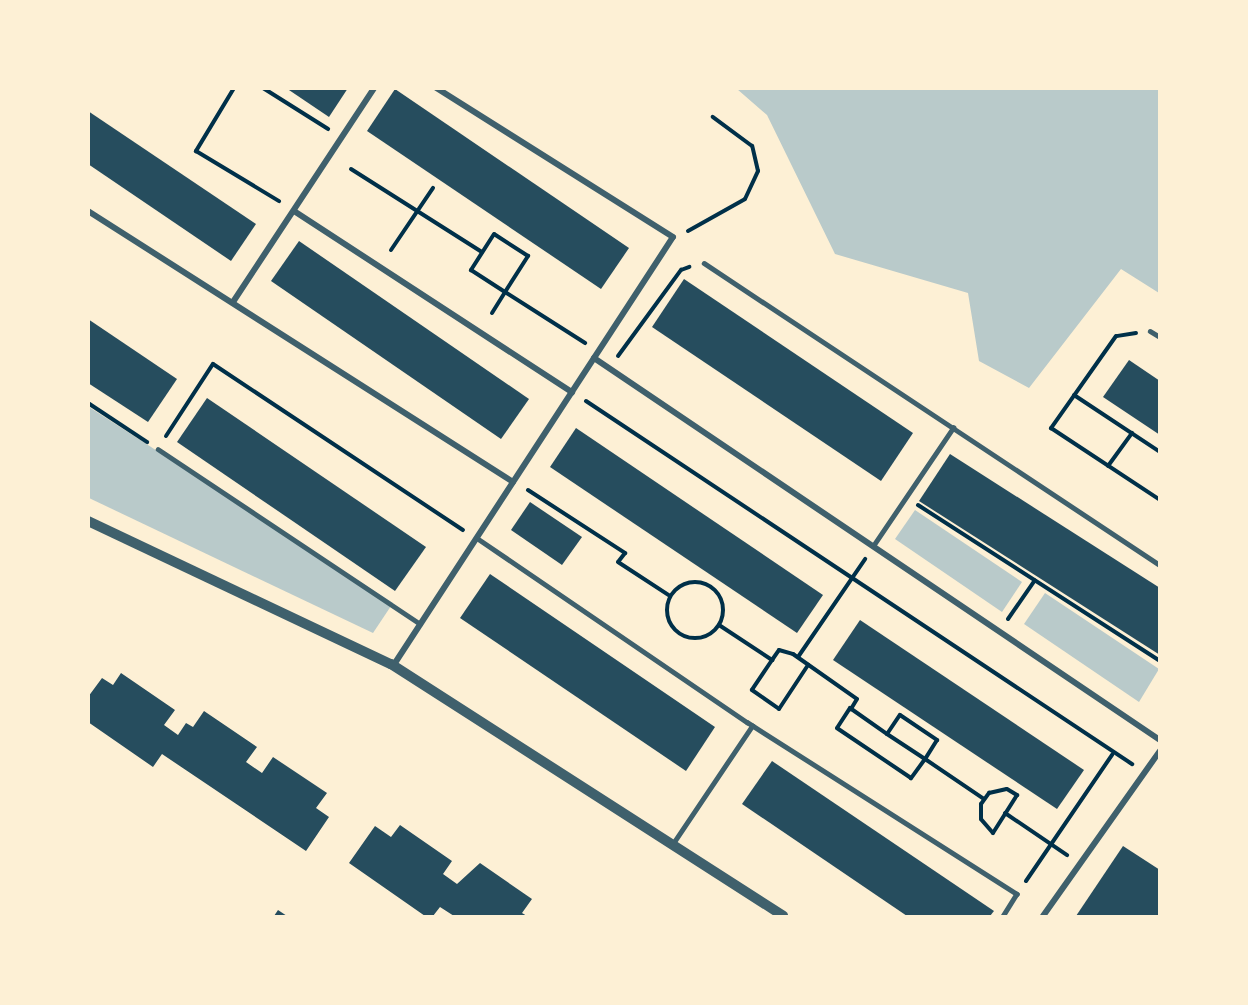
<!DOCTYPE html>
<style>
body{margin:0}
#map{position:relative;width:1248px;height:1005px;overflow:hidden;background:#fdf0d5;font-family:Cabin,sans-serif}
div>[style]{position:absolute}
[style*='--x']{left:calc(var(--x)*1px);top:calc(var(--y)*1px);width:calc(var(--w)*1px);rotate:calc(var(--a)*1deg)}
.green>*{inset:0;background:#b9caca}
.building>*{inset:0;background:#264d5e}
.path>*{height:4px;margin:-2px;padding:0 2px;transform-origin:2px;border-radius:2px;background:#003049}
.path>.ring{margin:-2px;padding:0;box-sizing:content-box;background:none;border:4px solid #003049;border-radius:50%}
.service>*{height:4.5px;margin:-2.25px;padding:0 2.25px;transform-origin:2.25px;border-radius:2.25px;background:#3f606c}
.minor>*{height:6px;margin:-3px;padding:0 3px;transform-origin:3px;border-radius:3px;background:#3f606c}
.tertiary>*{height:10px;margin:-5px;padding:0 5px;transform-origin:5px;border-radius:5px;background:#3f606c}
span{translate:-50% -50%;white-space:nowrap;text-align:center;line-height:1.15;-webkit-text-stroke:5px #fdf0d5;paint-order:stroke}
.frame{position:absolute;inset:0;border:90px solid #fdf0d5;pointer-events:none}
</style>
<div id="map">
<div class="green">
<div style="clip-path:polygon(737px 89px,1159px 89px,1159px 293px,1121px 269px,1029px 388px,979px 361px,968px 293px,835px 254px,767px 115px)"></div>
<div style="clip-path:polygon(89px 407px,393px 603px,373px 633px,89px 498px)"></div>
<div style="clip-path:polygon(915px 510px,1022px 582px,1002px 612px,895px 539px)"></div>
<div style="clip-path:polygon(1045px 593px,1159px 669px,1139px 702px,1024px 624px)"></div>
</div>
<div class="building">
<div style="clip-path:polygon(286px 88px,348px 88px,329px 117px)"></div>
<div style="clip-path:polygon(395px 89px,629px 248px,601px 289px,367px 131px)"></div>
<div style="clip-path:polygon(88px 111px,256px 224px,231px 261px,88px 164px)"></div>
<div style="clip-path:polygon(299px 241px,529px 399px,501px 439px,271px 281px)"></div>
<div style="clip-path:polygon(684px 279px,913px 433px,881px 481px,652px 327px)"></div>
<div style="clip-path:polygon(88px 319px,177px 379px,148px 422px,88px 383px)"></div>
<div style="clip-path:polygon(1129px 360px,1160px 381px,1160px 435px,1103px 397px)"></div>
<div style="clip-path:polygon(207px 398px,426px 547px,395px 591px,177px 442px)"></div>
<div style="clip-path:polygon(576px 428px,823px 595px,797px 633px,550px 467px)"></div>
<div style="clip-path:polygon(950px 454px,1160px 588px,1160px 655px,919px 501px)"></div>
<div style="clip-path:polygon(530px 502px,582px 537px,562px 565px,511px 530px)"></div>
<div style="clip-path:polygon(490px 574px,715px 727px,686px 771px,460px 618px)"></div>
<div style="clip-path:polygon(860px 620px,1084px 770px,1057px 809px,833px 660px)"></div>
<div style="clip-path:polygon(121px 673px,175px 710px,164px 725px,178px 735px,186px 723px,193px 727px,204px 711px,257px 747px,246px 762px,262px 773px,273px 757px,327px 793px,316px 808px,329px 817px,306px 851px,162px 754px,153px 767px,88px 722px,88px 697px,102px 678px,113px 685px)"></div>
<div style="clip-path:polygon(772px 761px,994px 911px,990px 916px,907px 916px,742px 804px)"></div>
<div style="clip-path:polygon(400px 825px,452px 861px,443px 874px,457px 884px,480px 863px,532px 899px,522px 913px,527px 916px,454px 916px,440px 907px,433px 916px,425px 916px,349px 863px,375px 826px,391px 837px)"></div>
<div style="clip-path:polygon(1123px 846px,1160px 870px,1160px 916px,1076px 916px)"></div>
<div style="clip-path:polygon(278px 910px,287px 916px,274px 916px)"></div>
</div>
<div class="path">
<div style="--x:234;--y:88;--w:74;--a:121.1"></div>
<div style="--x:196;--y:151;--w:97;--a:31.1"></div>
<div style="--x:263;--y:88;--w:77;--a:32.2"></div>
<div style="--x:351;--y:169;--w:155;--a:32.4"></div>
<div style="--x:688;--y:231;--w:65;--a:-29.3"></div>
<div style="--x:745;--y:199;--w:31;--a:-65"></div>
<div style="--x:758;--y:171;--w:26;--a:-103"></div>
<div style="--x:752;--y:146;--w:49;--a:-143.4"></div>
<div style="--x:391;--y:250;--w:75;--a:-55.9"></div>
<div style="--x:492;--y:313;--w:25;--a:-58"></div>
<div style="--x:505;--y:292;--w:43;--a:-57.4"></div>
<div style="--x:528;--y:256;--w:40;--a:-147.1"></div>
<div style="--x:494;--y:234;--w:43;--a:122.6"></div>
<div style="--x:471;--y:270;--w:40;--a:32.9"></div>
<div style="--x:505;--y:292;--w:95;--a:32.5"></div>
<div style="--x:1136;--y:333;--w:20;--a:171"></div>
<div style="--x:1116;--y:336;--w:113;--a:125.2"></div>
<div style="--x:1051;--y:428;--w:131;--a:33.4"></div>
<div style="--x:618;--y:356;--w:107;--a:-53.8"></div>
<div style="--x:681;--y:270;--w:9;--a:-21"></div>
<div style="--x:1074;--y:395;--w:103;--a:33.5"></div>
<div style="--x:586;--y:401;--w:656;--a:33.62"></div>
<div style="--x:88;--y:403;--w:71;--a:33.5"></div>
<div style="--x:166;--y:436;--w:86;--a:-56.9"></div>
<div style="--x:213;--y:364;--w:300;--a:33.6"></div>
<div style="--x:1108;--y:466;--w:41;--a:-54"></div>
<div style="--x:528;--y:490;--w:116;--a:33"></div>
<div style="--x:625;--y:553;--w:11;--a:128"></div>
<div style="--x:618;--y:562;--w:62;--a:33.2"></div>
<div style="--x:918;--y:505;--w:288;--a:32.8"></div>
<div class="ring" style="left:667px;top:582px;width:52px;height:52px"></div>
<div style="--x:1008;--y:619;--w:47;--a:-55.3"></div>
<div style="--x:719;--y:625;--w:64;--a:33.4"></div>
<div style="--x:772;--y:660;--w:12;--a:-55"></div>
<div style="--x:779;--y:650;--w:15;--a:16"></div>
<div style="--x:793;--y:654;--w:78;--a:35.1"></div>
<div style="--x:857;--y:699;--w:12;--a:121"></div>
<div style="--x:798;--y:657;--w:119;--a:-55.6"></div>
<div style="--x:772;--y:660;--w:36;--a:124"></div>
<div style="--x:752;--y:690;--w:33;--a:35"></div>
<div style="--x:779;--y:709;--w:53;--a:-56.6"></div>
<div style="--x:887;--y:734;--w:23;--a:-56"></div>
<div style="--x:900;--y:715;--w:45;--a:34"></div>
<div style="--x:937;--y:740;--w:22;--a:122"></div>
<div style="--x:925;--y:759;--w:24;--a:126"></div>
<div style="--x:911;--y:778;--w:89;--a:-146"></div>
<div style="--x:837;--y:728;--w:24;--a:-57"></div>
<div style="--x:850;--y:708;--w:45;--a:35.1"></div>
<div style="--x:887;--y:734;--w:45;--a:33.3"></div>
<div style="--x:925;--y:759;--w:71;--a:34.1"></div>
<div style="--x:1007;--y:789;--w:12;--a:31"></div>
<div style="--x:1017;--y:795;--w:45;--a:122.3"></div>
<div style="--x:993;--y:833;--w:18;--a:-131"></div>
<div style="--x:981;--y:819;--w:15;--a:-90"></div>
<div style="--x:981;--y:804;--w:14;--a:-54"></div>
<div style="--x:989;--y:793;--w:18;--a:-13"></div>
<div style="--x:1005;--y:813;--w:75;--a:34.1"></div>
<div style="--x:1026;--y:881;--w:153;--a:-55.7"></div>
</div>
<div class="service">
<div style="--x:704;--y:263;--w:547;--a:33.52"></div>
<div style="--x:1150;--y:331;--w:12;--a:31"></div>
<div style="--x:158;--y:449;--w:315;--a:33.7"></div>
<div style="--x:477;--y:538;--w:327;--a:34.3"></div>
<div style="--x:747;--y:722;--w:320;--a:32.5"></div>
<div style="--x:1017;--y:894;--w:26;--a:122"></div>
<div style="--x:873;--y:546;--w:143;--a:-55.9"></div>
<div style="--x:674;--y:842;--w:140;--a:-56.1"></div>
</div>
<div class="minor">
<div style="--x:88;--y:211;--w:504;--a:32.52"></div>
<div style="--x:294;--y:211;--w:332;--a:33.1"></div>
<div style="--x:233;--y:302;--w:256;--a:-56.6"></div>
<div style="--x:594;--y:358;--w:683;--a:34.02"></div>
<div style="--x:393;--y:666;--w:512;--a:-56.87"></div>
<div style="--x:673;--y:237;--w:280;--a:-147.8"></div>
<div style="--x:1043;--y:916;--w:202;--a:-54.7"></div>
</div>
<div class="tertiary">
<div style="--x:88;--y:521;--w:335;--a:25.3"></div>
<div style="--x:391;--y:664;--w:466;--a:32.7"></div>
</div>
<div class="frame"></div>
</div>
